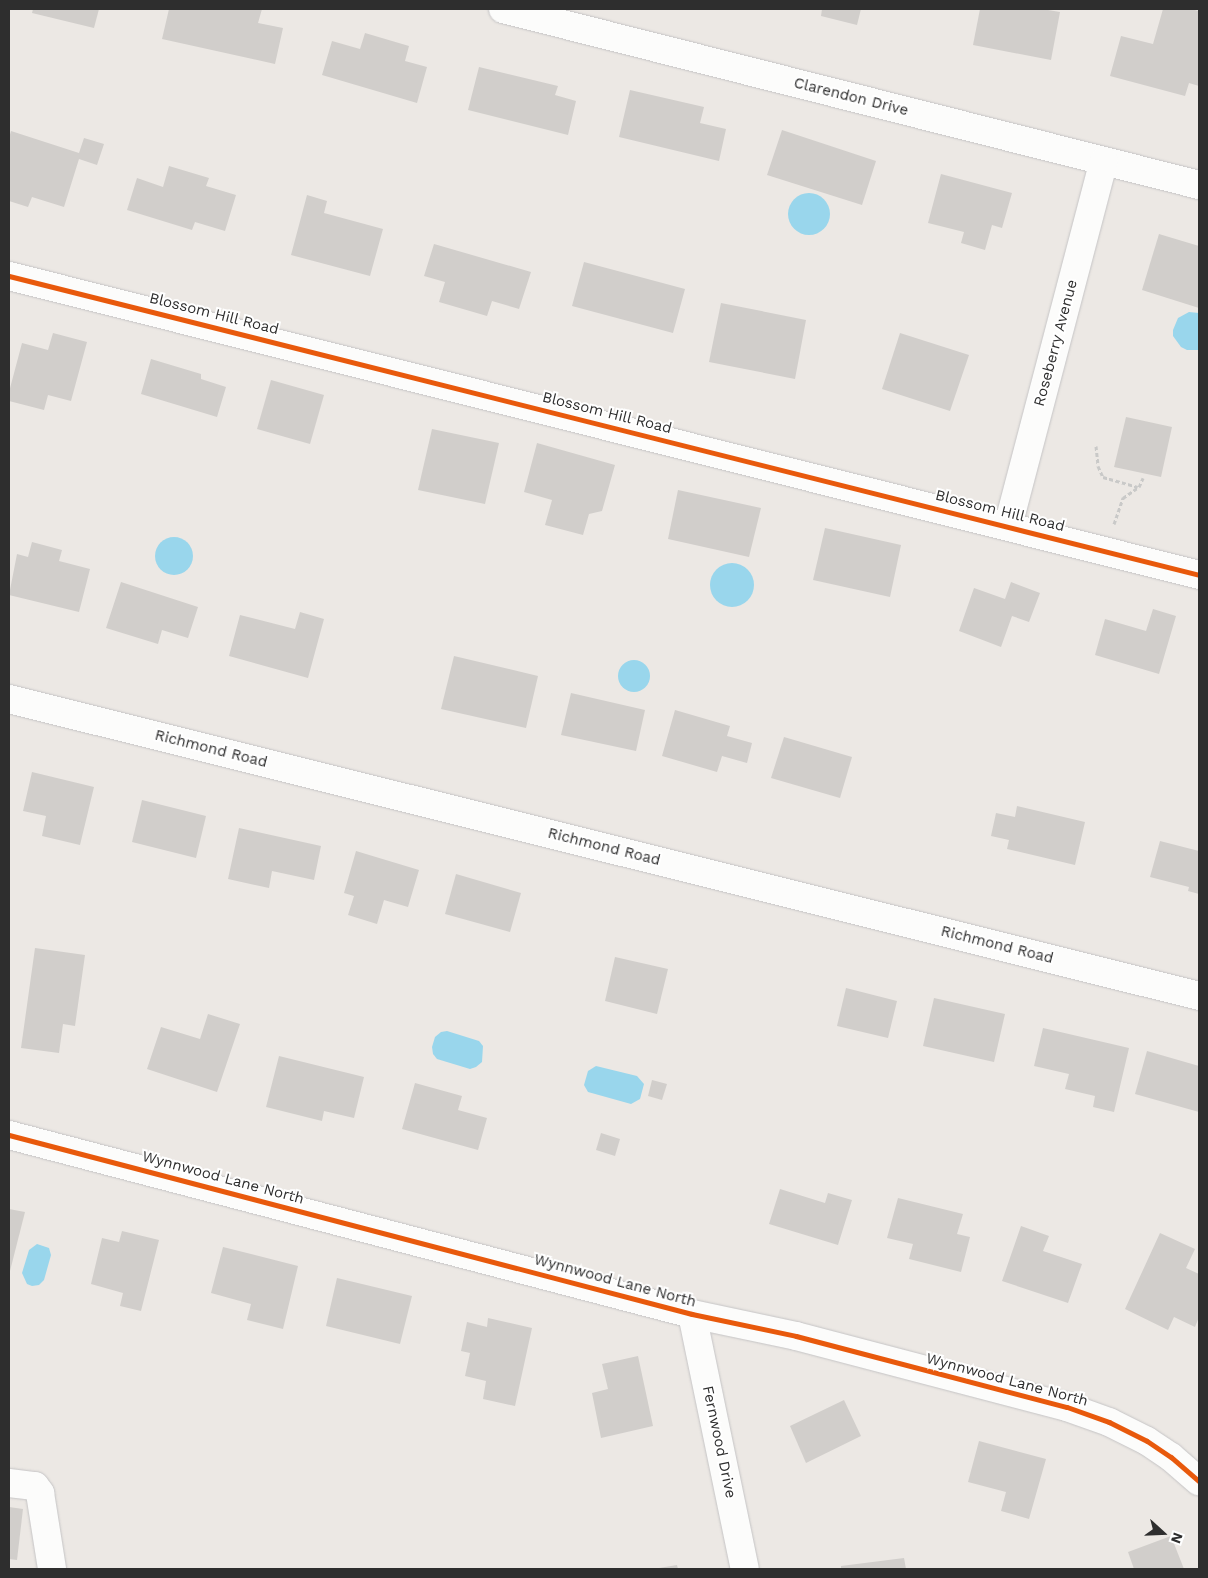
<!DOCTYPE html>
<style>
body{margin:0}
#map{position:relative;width:1208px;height:1578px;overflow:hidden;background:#ece8e4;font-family:"Work Sans",sans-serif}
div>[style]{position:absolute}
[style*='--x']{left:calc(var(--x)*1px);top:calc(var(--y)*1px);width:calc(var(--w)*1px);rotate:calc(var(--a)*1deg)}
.water>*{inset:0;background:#99d6ec}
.round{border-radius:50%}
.building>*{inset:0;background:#d1cecb}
.path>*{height:3px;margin-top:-1.5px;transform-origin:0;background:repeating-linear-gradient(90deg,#c9c9c8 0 4px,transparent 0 6.5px)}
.roads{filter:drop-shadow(0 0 1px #c5c4c5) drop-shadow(0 0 1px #c5c4c5)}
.minor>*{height:28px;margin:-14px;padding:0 14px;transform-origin:14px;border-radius:14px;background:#fcfcfb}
.cycleway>*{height:5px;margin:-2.5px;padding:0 2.5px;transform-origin:2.5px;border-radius:2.5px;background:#e8590c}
span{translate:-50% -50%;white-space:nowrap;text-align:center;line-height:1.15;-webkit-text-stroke:4px #fff;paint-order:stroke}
.street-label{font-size:15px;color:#2e2e2e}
.frame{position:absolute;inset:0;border:10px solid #2e2e2e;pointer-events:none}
.north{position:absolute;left:1138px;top:1508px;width:50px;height:50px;-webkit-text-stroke:4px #fff;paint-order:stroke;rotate:110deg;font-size:14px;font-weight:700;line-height:20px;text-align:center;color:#2e2e2e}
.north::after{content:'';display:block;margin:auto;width:18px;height:22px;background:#2e2e2e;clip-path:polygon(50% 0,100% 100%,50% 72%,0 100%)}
</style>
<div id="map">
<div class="water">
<div class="round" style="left:788px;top:193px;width:42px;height:42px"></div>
<div style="clip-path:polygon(1189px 312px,1199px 313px,1199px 350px,1187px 350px,1181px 347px,1173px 336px,1173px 330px,1178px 318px)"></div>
<div class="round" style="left:155px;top:537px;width:38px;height:38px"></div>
<div class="round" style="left:710px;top:563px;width:44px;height:44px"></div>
<div class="round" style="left:618px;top:660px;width:32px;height:32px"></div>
<div style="clip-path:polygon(447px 1031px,479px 1041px,483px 1046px,482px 1062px,476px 1067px,470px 1069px,437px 1059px,433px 1054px,432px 1047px,435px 1037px,441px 1032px)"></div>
<div style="clip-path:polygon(596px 1066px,637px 1076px,644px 1084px,640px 1099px,631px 1104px,588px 1092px,584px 1085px,588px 1071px)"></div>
<div style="clip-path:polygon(37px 1244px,49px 1248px,51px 1255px,44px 1280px,39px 1285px,32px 1286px,27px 1284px,22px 1273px,29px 1250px)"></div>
</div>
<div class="building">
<div style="clip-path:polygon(33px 9px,99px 9px,94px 28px,32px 13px)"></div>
<div style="clip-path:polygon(169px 9px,262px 9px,258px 23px,283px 28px,275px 64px,162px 39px)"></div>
<div style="clip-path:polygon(822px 9px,861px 9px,857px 25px,821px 16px)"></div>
<div style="clip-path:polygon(980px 9px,1042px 9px,1060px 12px,1051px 60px,973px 45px)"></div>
<div style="clip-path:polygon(1163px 9px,1190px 9px,1199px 11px,1199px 86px,1189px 83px,1185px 96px,1110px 76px,1121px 36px,1153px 44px)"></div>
<div style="clip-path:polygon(365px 33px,409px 46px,405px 61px,427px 67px,417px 103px,322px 75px,332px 41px,360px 49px)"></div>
<div style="clip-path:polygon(479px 67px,558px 86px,555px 95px,576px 101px,568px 135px,468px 110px)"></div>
<div style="clip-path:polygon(630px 90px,704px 107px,700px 123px,726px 129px,719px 161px,619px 137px)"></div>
<div style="clip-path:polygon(782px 130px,876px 161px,862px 205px,767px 175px)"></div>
<div style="clip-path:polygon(11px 131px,79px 153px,84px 138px,104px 144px,97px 165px,79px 159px,64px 207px,32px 197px,28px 207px,9px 201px,9px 138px)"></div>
<div style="clip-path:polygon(169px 166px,209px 178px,206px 186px,236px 195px,225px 231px,195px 222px,192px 230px,127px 210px,137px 178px,163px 187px)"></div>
<div style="clip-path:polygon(941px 174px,1012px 193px,1002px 228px,992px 225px,985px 250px,961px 243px,964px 232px,928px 223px)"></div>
<div style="clip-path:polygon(307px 195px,327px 201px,324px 213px,383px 229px,370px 276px,291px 255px)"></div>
<div style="clip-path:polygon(1159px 234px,1199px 246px,1199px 308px,1142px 290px)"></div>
<div style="clip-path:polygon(434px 244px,531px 272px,519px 309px,492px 301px,487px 316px,439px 302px,445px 282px,424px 276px)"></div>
<div style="clip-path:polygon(584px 262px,685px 289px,673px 333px,572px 306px)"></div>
<div style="clip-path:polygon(721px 303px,806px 320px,795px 379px,709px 362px)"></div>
<div style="clip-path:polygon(53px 333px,87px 342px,71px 401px,48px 395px,44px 410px,9px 401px,9px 392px,22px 343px,48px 350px)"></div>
<div style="clip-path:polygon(900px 333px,969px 355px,950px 411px,882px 389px)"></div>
<div style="clip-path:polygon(151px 359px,201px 374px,201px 379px,226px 387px,217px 417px,141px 394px)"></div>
<div style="clip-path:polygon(271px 380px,324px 395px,310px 444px,257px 429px)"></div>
<div style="clip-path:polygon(1126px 417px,1172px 427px,1161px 477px,1114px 467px)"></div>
<div style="clip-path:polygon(432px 429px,499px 443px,485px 504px,418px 490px)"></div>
<div style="clip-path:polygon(537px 443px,615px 465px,602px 511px,589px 514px,583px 535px,545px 525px,552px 500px,524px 492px)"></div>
<div style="clip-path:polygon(678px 490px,761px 508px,749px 557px,668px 539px)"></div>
<div style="clip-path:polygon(825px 528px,901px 545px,890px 597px,813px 580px)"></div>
<div style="clip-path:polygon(32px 542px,62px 550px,59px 561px,90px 569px,79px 612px,9px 595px,17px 554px,28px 557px)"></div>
<div style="clip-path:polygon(121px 582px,198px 607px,188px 638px,162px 630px,158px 644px,106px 628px)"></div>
<div style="clip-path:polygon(1011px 582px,1040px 593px,1029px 622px,1012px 616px,1001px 647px,959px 631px,974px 588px,1005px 599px)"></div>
<div style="clip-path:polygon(1153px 609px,1176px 616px,1159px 674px,1095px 655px,1105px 619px,1146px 631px)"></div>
<div style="clip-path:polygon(300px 612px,324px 619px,308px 678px,229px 656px,240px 615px,295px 629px)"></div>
<div style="clip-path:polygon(454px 656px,538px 676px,526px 728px,441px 709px)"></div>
<div style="clip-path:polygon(571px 693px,645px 710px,636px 751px,561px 735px)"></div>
<div style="clip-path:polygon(675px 710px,730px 726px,727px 736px,752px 743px,747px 763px,722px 756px,717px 772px,662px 756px)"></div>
<div style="clip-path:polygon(784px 737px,852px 757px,840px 798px,771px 778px)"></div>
<div style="clip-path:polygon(32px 772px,94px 787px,80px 845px,42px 836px,46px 816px,23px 811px)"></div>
<div style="clip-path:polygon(142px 800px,206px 816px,196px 858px,132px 842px)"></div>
<div style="clip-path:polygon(1017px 806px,1085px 822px,1075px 865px,1007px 849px,1009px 840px,991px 836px,996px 813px,1015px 817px)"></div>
<div style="clip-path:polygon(239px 828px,321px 846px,314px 880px,272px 871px,269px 888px,228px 879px)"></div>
<div style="clip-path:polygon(1160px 841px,1199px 851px,1199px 894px,1188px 891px,1189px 887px,1150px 877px)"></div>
<div style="clip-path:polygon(356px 851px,419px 870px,408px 907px,384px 900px,377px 924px,348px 915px,354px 896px,344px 893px)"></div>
<div style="clip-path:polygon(456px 874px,521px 893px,510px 932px,445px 914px)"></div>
<div style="clip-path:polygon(35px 948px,85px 955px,75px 1026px,63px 1024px,59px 1053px,21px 1048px)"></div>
<div style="clip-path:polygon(615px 957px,668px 969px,657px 1014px,605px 1001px)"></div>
<div style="clip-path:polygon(846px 988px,897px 1001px,888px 1038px,837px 1026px)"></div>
<div style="clip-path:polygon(934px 998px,1005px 1014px,994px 1062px,923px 1046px)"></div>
<div style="clip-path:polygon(208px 1014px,240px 1024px,217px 1092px,147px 1069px,161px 1027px,200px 1039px)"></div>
<div style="clip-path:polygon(1043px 1028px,1129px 1048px,1114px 1112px,1093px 1107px,1095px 1096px,1065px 1089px,1069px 1074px,1034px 1066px)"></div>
<div style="clip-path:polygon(1147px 1051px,1199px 1066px,1199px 1112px,1135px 1094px)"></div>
<div style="clip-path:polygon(279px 1056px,364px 1077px,354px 1118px,324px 1111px,322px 1121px,266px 1107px)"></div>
<div style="clip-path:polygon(652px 1080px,667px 1084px,662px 1100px,648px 1096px)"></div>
<div style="clip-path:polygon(415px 1083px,462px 1096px,458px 1110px,487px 1118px,478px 1150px,402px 1129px)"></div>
<div style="clip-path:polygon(601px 1133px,620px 1139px,615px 1156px,596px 1150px)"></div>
<div style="clip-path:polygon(780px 1189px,825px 1203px,828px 1193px,852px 1200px,838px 1245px,769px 1224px)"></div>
<div style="clip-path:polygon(898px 1198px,963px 1214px,957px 1234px,970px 1237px,961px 1272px,909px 1259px,913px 1244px,887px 1238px)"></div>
<div style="clip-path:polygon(9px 1209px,25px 1212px,9px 1275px)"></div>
<div style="clip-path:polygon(1021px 1226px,1049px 1236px,1043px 1251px,1082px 1264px,1068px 1303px,1002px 1281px)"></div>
<div style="clip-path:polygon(122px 1231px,159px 1240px,141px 1311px,120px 1306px,123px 1293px,91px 1284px,102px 1238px,119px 1242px)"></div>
<div style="clip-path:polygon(1160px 1233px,1195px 1249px,1186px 1268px,1199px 1274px,1199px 1317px,1195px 1327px,1174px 1317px,1168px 1330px,1125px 1309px)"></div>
<div style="clip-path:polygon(223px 1247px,298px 1266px,283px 1329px,247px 1320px,251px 1304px,211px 1293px)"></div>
<div style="clip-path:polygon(337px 1278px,412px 1296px,400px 1344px,326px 1326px)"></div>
<div style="clip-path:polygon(488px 1318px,532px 1328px,515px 1406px,483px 1399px,486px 1381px,465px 1376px,470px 1353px,461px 1351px,467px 1322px,487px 1327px)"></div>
<div style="clip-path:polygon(638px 1356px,653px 1426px,601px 1438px,592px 1393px,608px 1389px,602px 1364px)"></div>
<div style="clip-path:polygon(844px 1400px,861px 1436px,806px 1463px,790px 1426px)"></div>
<div style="clip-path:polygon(979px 1441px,1046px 1459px,1029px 1519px,1001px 1511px,1006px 1492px,968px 1482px)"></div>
<div style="clip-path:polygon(9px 1507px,23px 1509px,17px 1560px,9px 1559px)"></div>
<div style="clip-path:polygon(1171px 1536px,1184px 1569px,1134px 1569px,1128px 1552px)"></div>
<div style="clip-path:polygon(904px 1558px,906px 1569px,841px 1569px,841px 1566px)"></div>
<div style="clip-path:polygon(677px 1565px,678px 1569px,659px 1569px,659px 1568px)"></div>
</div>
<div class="path">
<div style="--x:1096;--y:446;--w:20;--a:84"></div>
<div style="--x:1098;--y:466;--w:12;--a:66"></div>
<div style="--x:1103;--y:477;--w:36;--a:16"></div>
<div style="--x:1114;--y:524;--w:28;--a:-71"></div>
<div style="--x:1123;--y:498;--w:19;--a:-35"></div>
<div style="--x:1139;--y:487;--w:10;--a:-66"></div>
</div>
<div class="roads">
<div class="minor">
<div style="--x:503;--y:9;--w:718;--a:14.19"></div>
<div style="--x:9;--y:276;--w:1227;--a:14.1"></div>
<div style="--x:1008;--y:526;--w:377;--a:-75.3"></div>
<div style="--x:9;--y:699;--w:1227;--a:14.01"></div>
<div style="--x:9;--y:1135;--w:706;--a:14.69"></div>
<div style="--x:692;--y:1314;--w:106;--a:11.9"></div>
<div style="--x:796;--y:1336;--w:280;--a:14.7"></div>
<div style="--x:1067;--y:1407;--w:45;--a:19.7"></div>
<div style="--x:1109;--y:1422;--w:42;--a:26.6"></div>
<div style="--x:1147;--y:1441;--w:29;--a:34"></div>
<div style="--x:1171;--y:1457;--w:37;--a:41"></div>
<div style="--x:692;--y:1314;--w:260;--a:78.3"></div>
<div style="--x:9;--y:1483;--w:26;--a:7"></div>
<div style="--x:35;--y:1486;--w:9;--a:54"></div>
<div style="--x:40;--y:1493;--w:77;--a:81"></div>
</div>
</div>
<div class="cycleway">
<div style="--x:9;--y:276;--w:1227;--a:14.1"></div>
<div style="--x:9;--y:1135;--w:706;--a:14.69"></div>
<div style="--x:692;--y:1314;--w:106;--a:11.9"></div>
<div style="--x:796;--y:1336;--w:280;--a:14.7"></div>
<div style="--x:1067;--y:1407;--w:45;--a:19.7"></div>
<div style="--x:1109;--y:1422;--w:42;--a:26.6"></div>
<div style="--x:1147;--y:1441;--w:29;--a:34"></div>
<div style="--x:1171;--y:1457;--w:37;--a:41"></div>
</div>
<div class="street-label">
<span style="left:851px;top:97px;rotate:14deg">Clarendon Drive</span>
<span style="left:214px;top:314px;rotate:14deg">Blossom Hill Road</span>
<span style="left:1056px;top:343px;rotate:-75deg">Roseberry Avenue</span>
<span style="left:607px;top:413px;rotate:14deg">Blossom Hill Road</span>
<span style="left:1000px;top:511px;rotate:14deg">Blossom Hill Road</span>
<span style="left:211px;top:749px;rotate:14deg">Richmond Road</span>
<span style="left:604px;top:847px;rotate:14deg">Richmond Road</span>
<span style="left:997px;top:945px;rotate:14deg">Richmond Road</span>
<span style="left:223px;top:1178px;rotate:15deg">Wynnwood Lane North</span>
<span style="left:615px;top:1281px;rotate:15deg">Wynnwood Lane North</span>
<span style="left:1007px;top:1380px;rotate:15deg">Wynnwood Lane North</span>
<span style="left:719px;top:1442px;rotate:78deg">Fernwood Drive</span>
</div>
<div class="frame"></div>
<div class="north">N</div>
</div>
